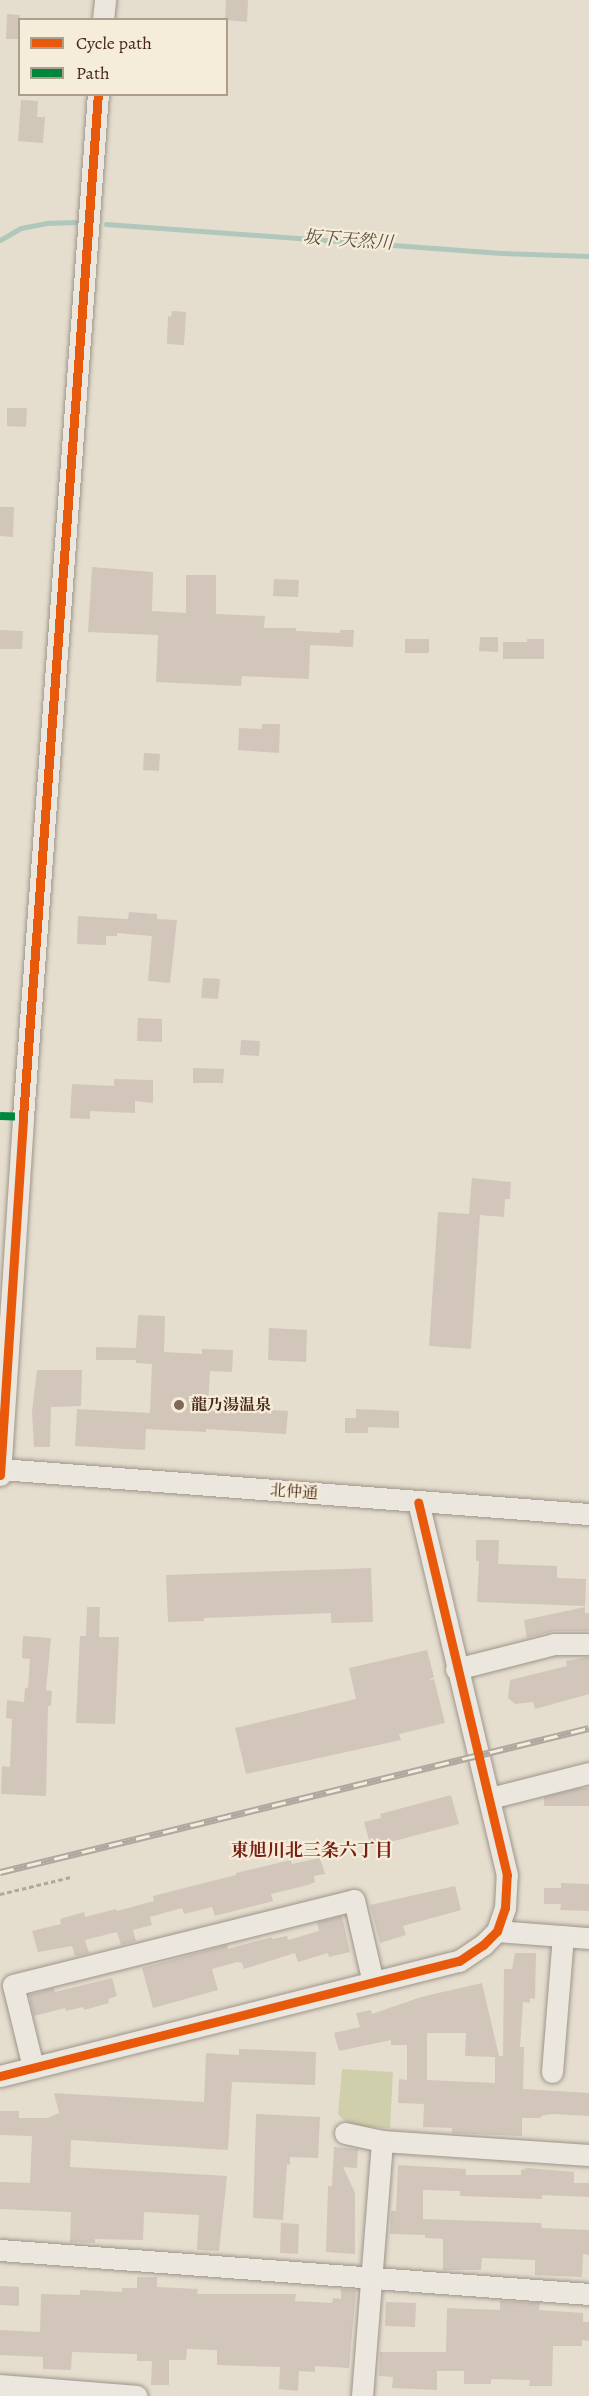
<!DOCTYPE html>
<meta charset="utf-8">
<style>
body{margin:0}
#map{position:relative;width:589px;height:2396px;overflow:hidden;background:#e5dece;font-family:Alegreya,"Noto Serif JP",serif}
div>[style]{position:absolute}
[style*='--x']{left:calc(var(--x)*1px);top:calc(var(--y)*1px);width:calc(var(--w)*1px);rotate:calc(var(--a)*1deg)}
.green>*{inset:0;background:#d0cfac}
.stream>*{height:5px;margin:-2.5px;padding:0 2.5px;transform-origin:2.5px;border-radius:2.5px;background:#b0c7bc}
.building>*{inset:0;background:#d2c5ba}
.path>*{height:3px;margin-top:-1.5px;transform-origin:0;background:repeating-linear-gradient(90deg,#aea8a0 0 4.5px,transparent 0 7.5px)}
.roads{filter:drop-shadow(0 0 2px #9e958a) drop-shadow(0 0 2px #9e958a)}
.minor>*{height:21px;margin:-10.5px;padding:0 10.5px;transform-origin:10.5px;border-radius:10.5px;background:#ebe7df}
.rail>*{height:7px;margin-top:-3.5px;transform-origin:0;background:repeating-linear-gradient(90deg,#f5ecd9 0 14px,#aea8a0 0 28px);box-sizing:border-box;border-block:2px solid #aea8a0}
.quiet>*{height:8px;margin-top:-4px;transform-origin:0;background:repeating-linear-gradient(90deg,#00873e 0 15px,transparent 0 23px)}
.cycleway>*{height:9px;margin:-4.5px;padding:0 4.5px;transform-origin:4.5px;border-radius:4.5px;background:#e8590c}
.dots>*{width:16px;height:16px;translate:-50% -50%;box-sizing:border-box;border:3px solid #f5ecd9;border-radius:50%}
span{translate:-50% -50%;white-space:nowrap;text-align:center;line-height:1.15;-webkit-text-stroke:4.5px #f5ecd9;paint-order:stroke}
.poi-label{font-size:16px;color:#482919;font-weight:700}
.left{translate:0 -50%;text-align:left}
.street-label{font-size:16px;color:#482919}
.water-label{font-size:18px;color:#5c4e40;font-style:italic}
.neighbourhood-label{font-size:18px;color:#7a1f14;font-weight:700}
.legend{position:absolute;left:18px;top:18px;width:210px;height:78px;box-sizing:border-box;background:#f5ecd9;border:2px solid #b09e8c;margin:0;padding:8px 10px;list-style:none;font-size:18px;color:#482919}
.legend li{display:flex;align-items:center;gap:12px;height:30px}
.legend b{width:30px;border:2px solid #b09e8c}
</style>
<div id="map">
<div class="green">
<div style="clip-path:polygon(342px 2069px,393px 2072px,390px 2128px,350px 2126px,338px 2114px)"></div>
</div>
<div class="stream">
<div style="--x:106;--y:224;--w:397;--a:4.2"></div>
<div style="--x:502;--y:253;--w:87;--a:2"></div>
<div style="--x:0;--y:240;--w:24;--a:-30"></div>
<div style="--x:21;--y:228;--w:25;--a:-11"></div>
<div style="--x:46;--y:223;--w:29;--a:-2"></div>
</div>
<div class="building">
<div style="clip-path:polygon(226px 0,248px 0,247px 22px,225px 20px)"></div>
<div style="clip-path:polygon(7px 14px,20px 15px,20px 39px,6px 39px)"></div>
<div style="clip-path:polygon(21px 100px,38px 101px,37px 117px,45px 117px,43px 143px,18px 141px)"></div>
<div style="clip-path:polygon(172px 311px,186px 312px,184px 345px,167px 344px,168px 316px,171px 317px)"></div>
<div style="clip-path:polygon(7px 408px,27px 408px,26px 427px,7px 426px)"></div>
<div style="clip-path:polygon(0 507px,14px 507px,13px 537px,0 536px)"></div>
<div style="clip-path:polygon(92px 567px,153px 572px,152px 611px,186px 613px,186px 575px,216px 575px,216px 614px,265px 616px,264px 628px,296px 628px,296px 631px,340px 633px,340px 630px,354px 630px,353px 647px,310px 645px,309px 679px,242px 676px,241px 686px,156px 682px,158px 635px,88px 632px)"></div>
<div style="clip-path:polygon(274px 579px,299px 580px,298px 597px,273px 596px)"></div>
<div style="clip-path:polygon(0 630px,23px 631px,22px 649px,0 649px)"></div>
<div style="clip-path:polygon(480px 637px,498px 637px,498px 652px,479px 651px)"></div>
<div style="clip-path:polygon(405px 639px,429px 639px,429px 653px,405px 653px)"></div>
<div style="clip-path:polygon(527px 639px,544px 639px,544px 659px,503px 659px,503px 642px,527px 642px)"></div>
<div style="clip-path:polygon(262px 724px,280px 724px,279px 753px,238px 750px,239px 728px,262px 729px)"></div>
<div style="clip-path:polygon(144px 753px,160px 754px,159px 771px,143px 770px)"></div>
<div style="clip-path:polygon(129px 912px,157px 914px,157px 919px,177px 920px,170px 983px,148px 981px,152px 936px,117px 933px,117px 936px,106px 936px,106px 945px,77px 944px,78px 916px,128px 919px)"></div>
<div style="clip-path:polygon(203px 978px,220px 979px,218px 999px,201px 998px)"></div>
<div style="clip-path:polygon(138px 1018px,162px 1019px,162px 1042px,137px 1041px)"></div>
<div style="clip-path:polygon(241px 1040px,260px 1041px,259px 1056px,240px 1055px)"></div>
<div style="clip-path:polygon(193px 1068px,224px 1069px,223px 1083px,193px 1083px)"></div>
<div style="clip-path:polygon(114px 1079px,153px 1080px,153px 1103px,135px 1101px,135px 1113px,90px 1111px,90px 1119px,70px 1118px,72px 1084px,114px 1086px)"></div>
<div style="clip-path:polygon(472px 1178px,511px 1182px,510px 1199px,505px 1199px,504px 1217px,480px 1215px,471px 1349px,429px 1346px,438px 1212px,469px 1214px)"></div>
<div style="clip-path:polygon(138px 1315px,165px 1316px,164px 1352px,202px 1354px,202px 1349px,233px 1350px,232px 1372px,210px 1371px,208px 1406px,288px 1411px,286px 1434px,206px 1429px,206px 1432px,146px 1429px,145px 1450px,75px 1446px,77px 1409px,150px 1413px,152px 1364px,136px 1363px,136px 1360px,96px 1360px,96px 1347px,136px 1348px)"></div>
<div style="clip-path:polygon(269px 1328px,307px 1330px,306px 1362px,268px 1360px)"></div>
<div style="clip-path:polygon(37px 1370px,82px 1370px,81px 1406px,51px 1407px,50px 1447px,34px 1447px,32px 1411px)"></div>
<div style="clip-path:polygon(356px 1409px,399px 1411px,399px 1428px,368px 1427px,368px 1433px,345px 1433px,345px 1418px,356px 1418px)"></div>
<div style="clip-path:polygon(476px 1540px,499px 1540px,498px 1564px,557px 1566px,557px 1578px,586px 1579px,585px 1606px,477px 1602px,479px 1561px,476px 1561px)"></div>
<div style="clip-path:polygon(371px 1568px,373px 1622px,331px 1623px,331px 1613px,204px 1618px,204px 1621px,168px 1622px,166px 1575px)"></div>
<div style="clip-path:polygon(87px 1607px,100px 1607px,99px 1637px,119px 1637px,115px 1724px,76px 1723px,80px 1636px,86px 1636px)"></div>
<div style="clip-path:polygon(585px 1607px,585px 1613px,589px 1613px,589px 1631px,554px 1631px,527px 1638px,524px 1620px)"></div>
<div style="clip-path:polygon(23px 1636px,51px 1638px,46px 1690px,52px 1691px,51px 1706px,48px 1706px,46px 1796px,1px 1794px,2px 1766px,10px 1767px,12px 1719px,6px 1718px,7px 1700px,24px 1702px,25px 1688px,28px 1688px,30px 1659px,22px 1658px)"></div>
<div style="clip-path:polygon(427px 1650px,434px 1677px,427px 1681px,434px 1679px,445px 1723px,399px 1734px,401px 1740px,246px 1774px,235px 1728px,356px 1699px,349px 1668px)"></div>
<div style="clip-path:polygon(589px 1657px,589px 1694px,535px 1709px,533px 1702px,515px 1704px,508px 1698px,510px 1680px,567px 1666px,566px 1661px)"></div>
<div style="clip-path:polygon(581px 1788px,589px 1788px,589px 1806px,544px 1806px,544px 1797px)"></div>
<div style="clip-path:polygon(451px 1795px,459px 1824px,371px 1847px,364px 1822px,381px 1818px,380px 1814px)"></div>
<div style="clip-path:polygon(320px 1858px,325px 1874px,314px 1876px,315px 1882px,308px 1885px,271px 1894px,273px 1901px,215px 1916px,212px 1907px,184px 1914px,182px 1908px,150px 1917px,152px 1925px,133px 1930px,136px 1941px,121px 1945px,117px 1932px,85px 1940px,89px 1953px,75px 1956px,72px 1946px,38px 1952px,32px 1931px,61px 1924px,60px 1919px,84px 1912px,85px 1917px,116px 1909px,117px 1911px,154px 1901px,153px 1896px,236px 1875px,236px 1873px,291px 1860px,292px 1864px)"></div>
<div style="clip-path:polygon(561px 1883px,589px 1884px,589px 1911px,560px 1910px,561px 1904px,544px 1904px,544px 1888px,561px 1888px)"></div>
<div style="clip-path:polygon(455px 1886px,461px 1910px,403px 1926px,406px 1935px,380px 1943px,370px 1905px)"></div>
<div style="clip-path:polygon(342px 1916px,350px 1952px,329px 1957px,328px 1953px,298px 1962px,295px 1953px,244px 1969px,242px 1963px,237px 1962px,212px 1969px,218px 1990px,153px 2008px,142px 1968px,227px 1945px,228px 1949px,272px 1937px,272px 1939px,287px 1936px,288px 1940px,319px 1931px,317px 1922px)"></div>
<div style="clip-path:polygon(evenodd,515px 1953px,536px 1953px,535px 1999px,530px 1998px,530px 2003px,523px 2002px,520px 2047px,524px 2047px,523px 2089px,589px 2093px,589px 2116px,552px 2114px,541px 2116px,541px 2118px,522px 2118px,522px 2136px,452px 2133px,452px 2128px,423px 2127px,424px 2104px,398px 2103px,399px 2079px,407px 2080px,407px 2045px,391px 2045px,391px 2040px,339px 2051px,334px 2033px,360px 2027px,356px 2013px,371px 2010px,372px 2014px,421px 1997px,482px 1983px,499px 2056px,503px 2056px,504px 1969px,512px 1969px,515px 1953px,427px 2033px,466px 2033px,465px 2056px,495px 2057px,495px 2083px,427px 2080px,427px 2033px)"></div>
<div style="clip-path:polygon(112px 1978px,117px 1996px,108px 1999px,109px 2003px,84px 2010px,83px 2007px,66px 2011px,65px 2008px,34px 2016px,29px 1995px,54px 1988px,55px 1992px)"></div>
<div style="clip-path:polygon(239px 2049px,316px 2052px,315px 2085px,232px 2082px,228px 2150px,71px 2140px,70px 2167px,227px 2176px,219px 2251px,197px 2250px,199px 2215px,144px 2212px,143px 2240px,95px 2239px,95px 2243px,70px 2242px,71px 2212px,0 2209px,0 2182px,30px 2183px,32px 2136px,0 2135px,0 2111px,19px 2111px,19px 2118px,48px 2118px,59px 2113px,54px 2093px,204px 2102px,206px 2053px,239px 2055px)"></div>
<div style="clip-path:polygon(256px 2114px,320px 2117px,318px 2158px,290px 2157px,290px 2165px,287px 2164px,283px 2220px,253px 2218px)"></div>
<div style="clip-path:polygon(334px 2147px,358px 2149px,357px 2168px,343px 2167px,355px 2193px,355px 2254px,326px 2252px,328px 2186px,332px 2186px)"></div>
<div style="clip-path:polygon(398px 2165px,466px 2169px,466px 2175px,521px 2175px,521px 2170px,527px 2168px,574px 2172px,574px 2183px,589px 2183px,589px 2197px,542px 2195px,542px 2199px,460px 2196px,460px 2191px,423px 2190px,423px 2219px,541px 2223px,542px 2228px,589px 2230px,589px 2255px,583px 2254px,582px 2277px,535px 2275px,535px 2260px,482px 2258px,481px 2270px,443px 2270px,443px 2239px,425px 2238px,425px 2235px,390px 2234px,391px 2211px,396px 2211px)"></div>
<div style="clip-path:polygon(281px 2223px,299px 2224px,298px 2254px,280px 2253px)"></div>
<div style="clip-path:polygon(137px 2277px,157px 2277px,157px 2287px,198px 2289px,197px 2294px,296px 2294px,295px 2301px,332px 2303px,333px 2298px,341px 2299px,341px 2289px,356px 2290px,349px 2368px,315px 2366px,315px 2372px,299px 2371px,298px 2391px,279px 2389px,280px 2367px,217px 2365px,217px 2350px,187px 2349px,186px 2360px,169px 2360px,169px 2385px,151px 2385px,152px 2361px,137px 2361px,137px 2354px,72px 2352px,71px 2370px,43px 2369px,43px 2357px,0 2355px,0 2330px,40px 2332px,41px 2294px,80px 2295px,80px 2290px,122px 2292px,122px 2288px,137px 2288px)"></div>
<div style="clip-path:polygon(0 2286px,19px 2287px,19px 2306px,0 2305px)"></div>
<div style="clip-path:polygon(500px 2301px,540px 2303px,539px 2310px,583px 2313px,583px 2322px,589px 2322px,589px 2341px,582px 2340px,582px 2346px,553px 2346px,552px 2386px,529px 2386px,530px 2380px,491px 2379px,491px 2384px,464px 2384px,464px 2371px,437px 2371px,437px 2390px,392px 2388px,393px 2377px,379px 2376px,380px 2352px,446px 2352px,447px 2308px,500px 2310px)"></div>
<div style="clip-path:polygon(386px 2302px,416px 2303px,415px 2327px,385px 2326px)"></div>
</div>
<div class="path">
<div style="--x:0;--y:1894;--w:73;--a:-13.5"></div>
</div>
<div class="roads">
<div class="minor">
<div style="--x:103;--y:20;--w:20;--a:-84"></div>
<div style="--x:0;--y:1469;--w:591;--a:4.37"></div>
<div style="--x:0;--y:1475;--w:359;--a:-86.3"></div>
<div style="--x:23;--y:1117;--w:1026;--a:-85.81"></div>
<div style="--x:456;--y:1669;--w:101;--a:-14.3"></div>
<div style="--x:554;--y:1644;--w:35;--a:0"></div>
<div style="--x:490;--y:1798;--w:102;--a:-14.2"></div>
<div style="--x:497;--y:1931;--w:92;--a:4.4"></div>
<div style="--x:33;--y:2067;--w:84;--a:-103.7"></div>
<div style="--x:13;--y:1985;--w:351;--a:-14"></div>
<div style="--x:354;--y:1900;--w:84;--a:77"></div>
<div style="--x:552;--y:2072;--w:136;--a:-85.4"></div>
<div style="--x:0;--y:2076;--w:473;--a:-14.1"></div>
<div style="--x:459;--y:1961;--w:29;--a:-34"></div>
<div style="--x:483;--y:1945;--w:20;--a:-45"></div>
<div style="--x:497;--y:1931;--w:24;--a:-71"></div>
<div style="--x:505;--y:1908;--w:33;--a:-87"></div>
<div style="--x:507;--y:1875;--w:383;--a:-103.4"></div>
<div style="--x:345;--y:2133;--w:38;--a:12"></div>
<div style="--x:382;--y:2141;--w:207;--a:3.9"></div>
<div style="--x:0;--y:2250;--w:591;--a:4.27"></div>
<div style="--x:0;--y:2385;--w:137;--a:4.6"></div>
<div style="--x:362;--y:2396;--w:256;--a:-85.5"></div>
</div>
</div>
<div class="rail">
<div style="--x:0;--y:1872;--w:606;--a:-13.74"></div>
</div>
<div class="quiet">
<div style="--x:0;--y:1116;--w:23;--a:2"></div>
</div>
<div class="cycleway">
<div style="--x:0;--y:1475;--w:359;--a:-86.3"></div>
<div style="--x:23;--y:1117;--w:1026;--a:-85.81"></div>
<div style="--x:0;--y:2076;--w:473;--a:-14.1"></div>
<div style="--x:459;--y:1961;--w:29;--a:-34"></div>
<div style="--x:483;--y:1945;--w:20;--a:-45"></div>
<div style="--x:497;--y:1931;--w:24;--a:-71"></div>
<div style="--x:505;--y:1908;--w:33;--a:-87"></div>
<div style="--x:507;--y:1875;--w:383;--a:-103.4"></div>
</div>
<div class="dots">
<div style="left:179px;top:1405px;background:#7f6858"></div>
</div>
<div class="poi-label">
<span class="left" style="left:191px;top:1405px">龍乃湯温泉</span>
</div>
<div class="street-label">
<span style="left:294px;top:1492px;rotate:4deg">北仲通</span>
</div>
<div class="water-label">
<span style="left:348px;top:240px;rotate:4deg">坂下天然川</span>
</div>
<div class="neighbourhood-label">
<span style="left:312px;top:1850px">東旭川北三条六丁目</span>
</div>
<ul class="legend">
<li><b style="height:8px;background:#e8590c"></b>Cycle path</li>
<li><b style="height:8px;background:#00873e"></b>Path</li>
</ul>
</div>
